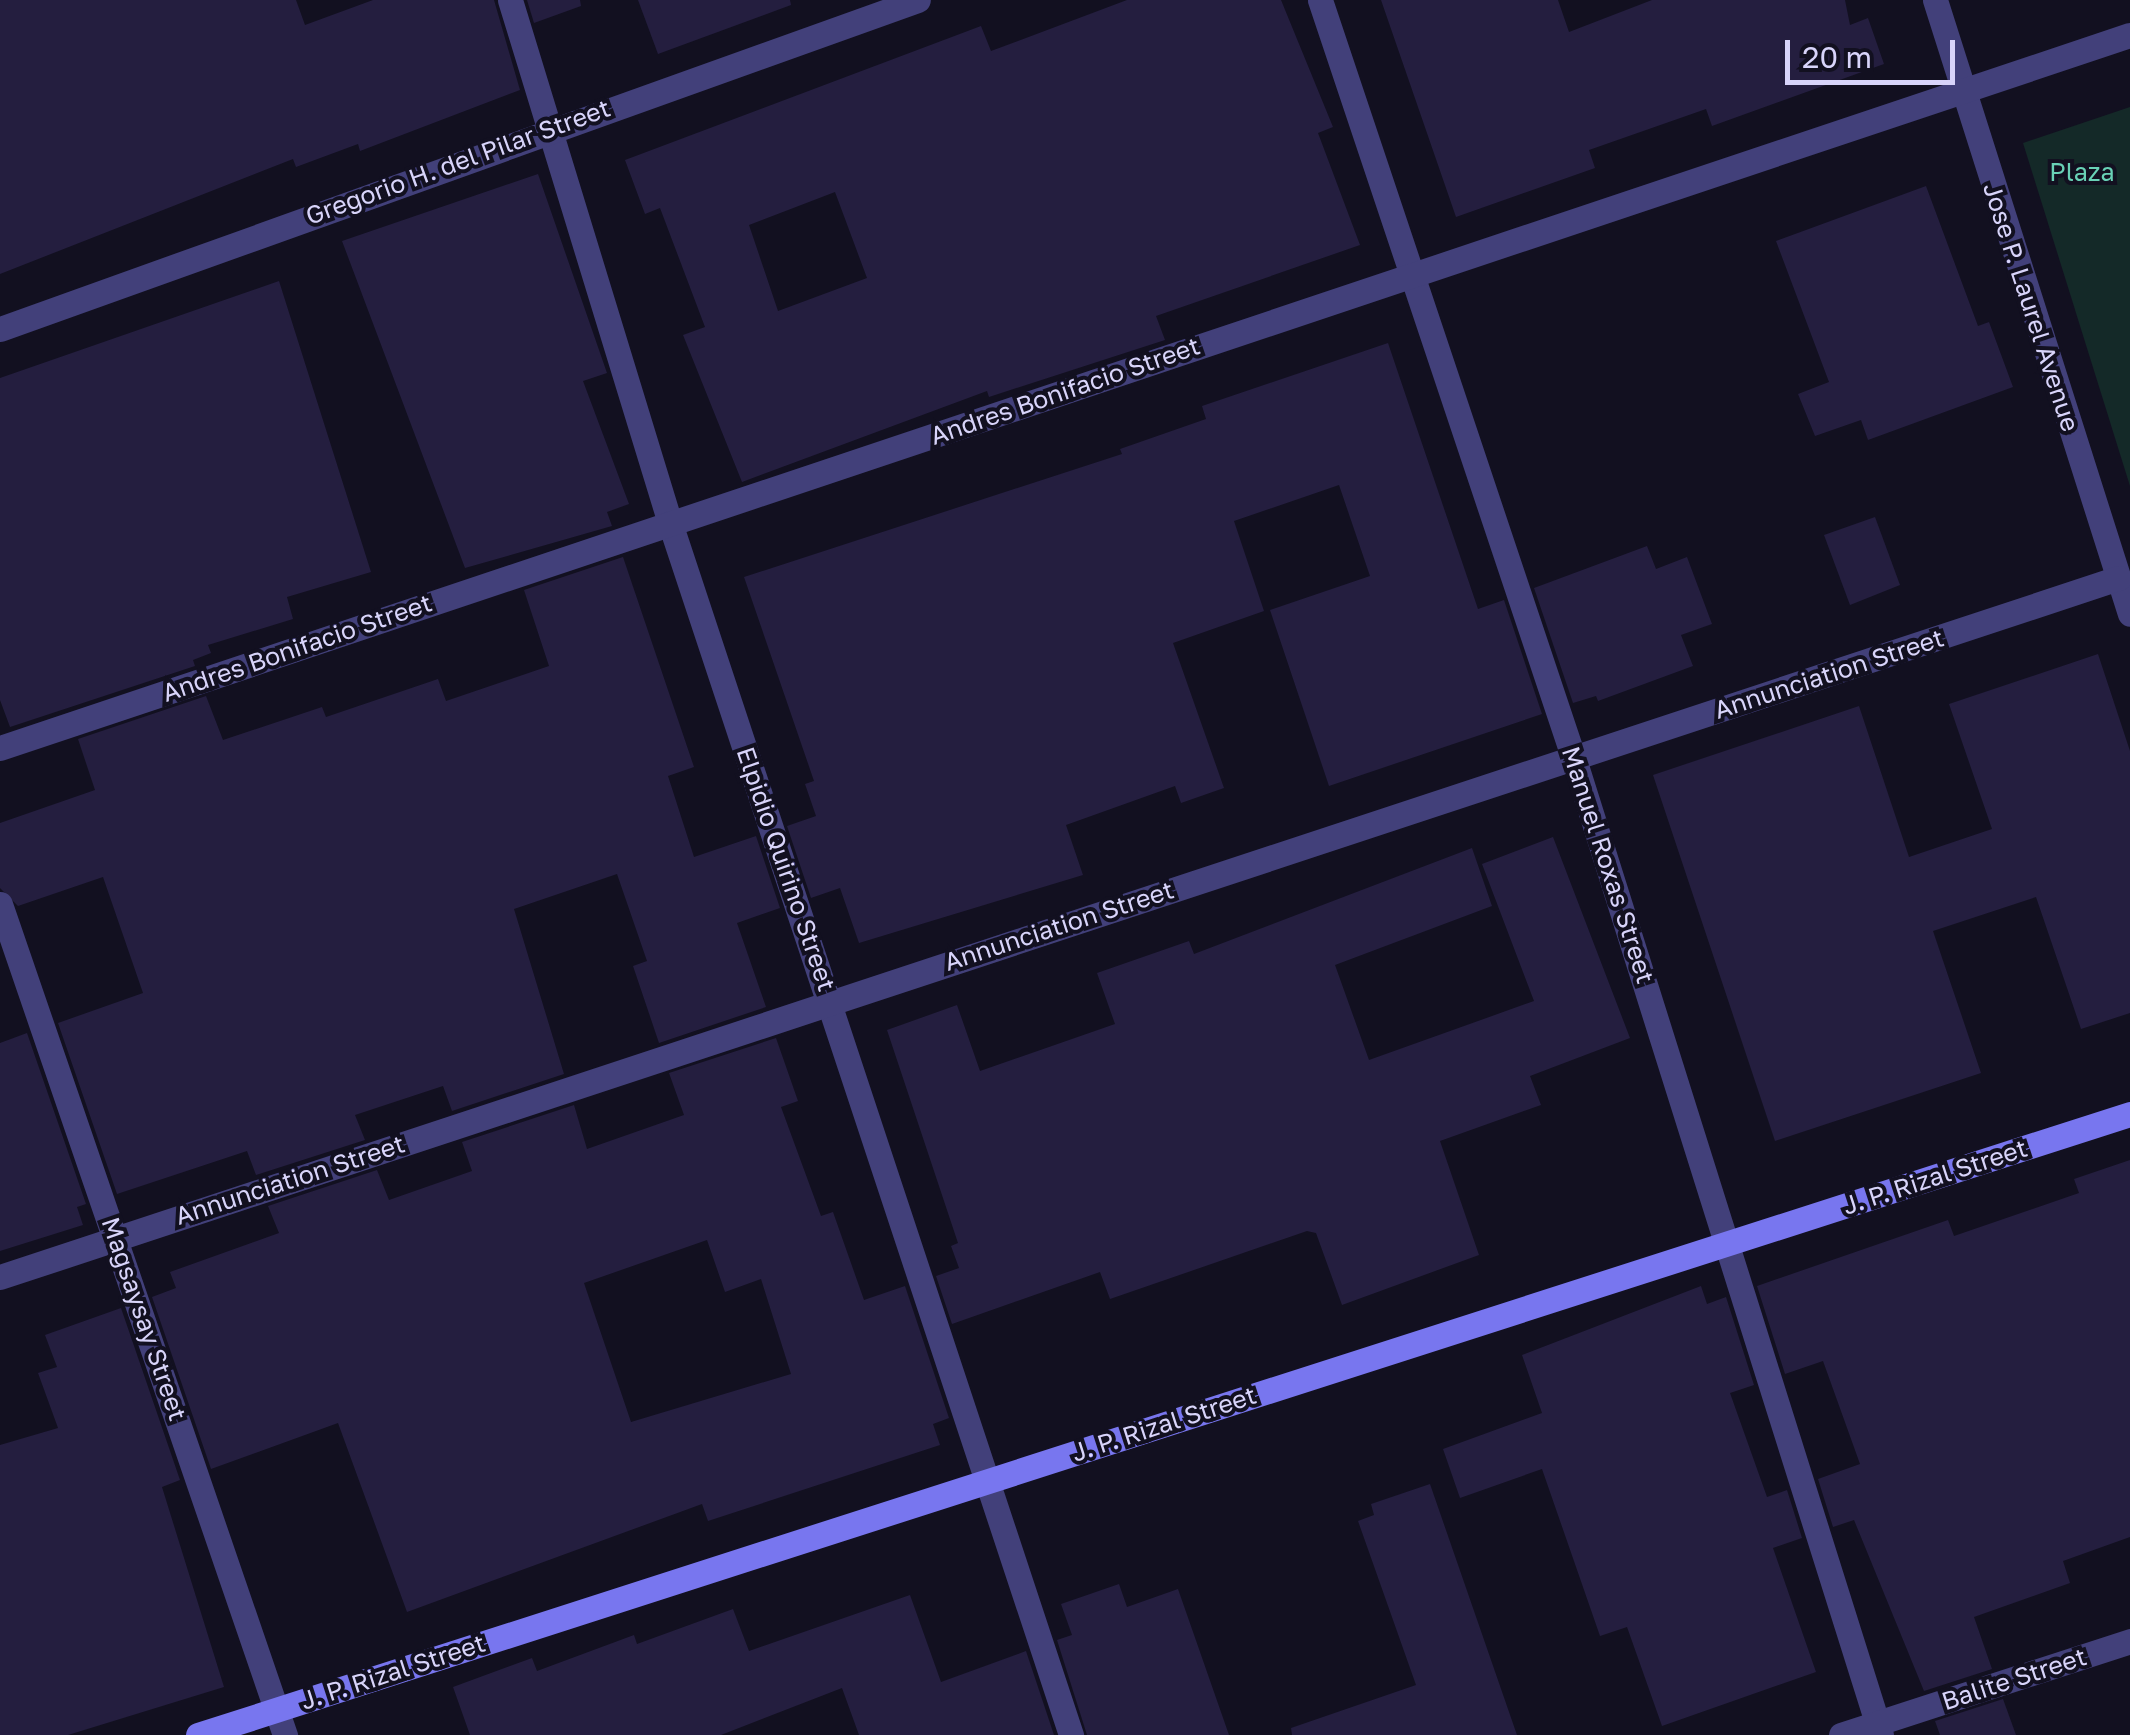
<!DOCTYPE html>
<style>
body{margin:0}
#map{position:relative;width:2130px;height:1735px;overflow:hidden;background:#121020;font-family:"Golos Text",sans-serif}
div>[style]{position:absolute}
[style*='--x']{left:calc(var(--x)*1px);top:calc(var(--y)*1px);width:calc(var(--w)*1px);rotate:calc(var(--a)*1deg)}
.green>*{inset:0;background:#142928}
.building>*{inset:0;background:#241e3f}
.minor>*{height:25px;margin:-12.5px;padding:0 12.5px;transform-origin:12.5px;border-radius:12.5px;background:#42407a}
.secondary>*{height:25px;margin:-12.5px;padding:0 12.5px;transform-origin:12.5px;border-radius:12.5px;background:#7876ef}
span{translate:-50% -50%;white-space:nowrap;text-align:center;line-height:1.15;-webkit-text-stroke:8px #121020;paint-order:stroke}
.street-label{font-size:25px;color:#d8d4fa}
.park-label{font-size:25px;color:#69d1b6}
.scale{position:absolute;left:1785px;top:40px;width:170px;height:45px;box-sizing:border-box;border:5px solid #d8d4fa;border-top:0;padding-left:12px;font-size:30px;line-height:35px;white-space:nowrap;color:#d8d4fa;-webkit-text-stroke:8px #121020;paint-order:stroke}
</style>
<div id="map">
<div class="green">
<div style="clip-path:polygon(2130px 107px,2130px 486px,2023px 143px)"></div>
</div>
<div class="building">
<div style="clip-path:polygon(0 0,296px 0,305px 25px,373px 0,494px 0,520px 90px,360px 151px,358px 144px,296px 167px,293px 159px,0 274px)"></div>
<div style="clip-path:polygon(527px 0,580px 0,581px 6px,534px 23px)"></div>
<div style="clip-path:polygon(638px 0,790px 0,791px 5px,658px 54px)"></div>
<div style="clip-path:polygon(evenodd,1127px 0,1281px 0,1333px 127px,1318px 133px,1360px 245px,1156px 316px,1165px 340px,989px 397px,987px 391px,742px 482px,683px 335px,705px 327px,660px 208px,645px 214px,625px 160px,981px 26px,991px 51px,1127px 0,835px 192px,867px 278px,778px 311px,749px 225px,835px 192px)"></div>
<div style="clip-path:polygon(1381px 0,1558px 0,1569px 32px,1652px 0,1845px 0,1850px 25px,1868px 18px,1884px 64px,1712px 126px,1706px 109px,1589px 150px,1595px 168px,1456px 217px)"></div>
<div style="clip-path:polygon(538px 174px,607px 373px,583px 381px,629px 504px,607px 512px,612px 526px,465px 568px,342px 241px)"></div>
<div style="clip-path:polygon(1926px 186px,1978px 326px,1989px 322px,2013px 387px,1868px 440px,1861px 420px,1815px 436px,1798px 394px,1829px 382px,1776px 241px)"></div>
<div style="clip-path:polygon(279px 281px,371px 572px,287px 597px,293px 619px,208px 645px,211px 653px,193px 660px,195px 666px,10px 727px,0 700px,0 378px)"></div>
<div style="clip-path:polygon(1388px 343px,1478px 609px,1504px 600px,1542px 714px,1329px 786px,1270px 610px,1370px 576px,1339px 485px,1234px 521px,1264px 611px,1173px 643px,1224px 788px,1181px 803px,1175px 786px,1066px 825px,1083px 875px,859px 943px,840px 888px,811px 898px,787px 826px,816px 816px,805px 784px,814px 781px,744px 577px,1122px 454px,1120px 449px,1206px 419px,1202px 406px)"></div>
<div style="clip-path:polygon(1875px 517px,1900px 585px,1850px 605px,1824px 535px)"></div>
<div style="clip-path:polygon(1647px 546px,1656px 569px,1687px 557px,1712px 624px,1681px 635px,1693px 666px,1598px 701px,1596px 696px,1573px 703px,1534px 588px)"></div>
<div style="clip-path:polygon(623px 557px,694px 767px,668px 776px,694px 857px,756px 836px,780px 908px,737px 923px,766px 1007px,659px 1043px,633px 966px,647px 961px,617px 874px,514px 909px,564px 1074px,452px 1111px,443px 1086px,355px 1115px,365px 1140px,256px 1175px,247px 1151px,117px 1194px,58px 1023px,143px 993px,103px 877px,18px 906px,0 888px,0 823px,95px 790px,78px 739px,206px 696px,223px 740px,322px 707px,326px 717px,438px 679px,446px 701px,549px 666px,524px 590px)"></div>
<div style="clip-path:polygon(2098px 654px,2130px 751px,2130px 1013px,2081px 1029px,2036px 897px,1933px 931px,1981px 1073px,1775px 1141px,1653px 775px,1859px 706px,1909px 857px,1992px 829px,1949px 704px)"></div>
<div style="clip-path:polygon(1553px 837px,1630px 1038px,1530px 1076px,1541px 1105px,1440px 1141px,1479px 1255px,1342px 1305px,1316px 1233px,1307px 1231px,1110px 1299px,1100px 1272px,952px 1324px,936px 1276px,959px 1268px,951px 1246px,958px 1243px,887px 1030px,957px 1005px,980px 1071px,1115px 1024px,1097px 973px,1189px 941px,1194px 954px,1472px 848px,1492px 906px,1335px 965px,1369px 1060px,1534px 1001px,1482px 864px)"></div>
<div style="clip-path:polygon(27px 1033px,86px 1204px,77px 1207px,83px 1225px,0 1251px,0 1043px)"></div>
<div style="clip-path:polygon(evenodd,776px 1038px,798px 1101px,781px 1107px,821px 1216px,833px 1212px,864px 1300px,905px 1286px,949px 1418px,933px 1424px,940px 1445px,708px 1521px,702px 1504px,407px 1612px,338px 1423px,211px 1469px,152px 1297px,176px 1288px,170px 1272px,279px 1233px,268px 1206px,377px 1170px,389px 1200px,472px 1171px,462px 1142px,574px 1105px,587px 1149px,684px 1115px,669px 1073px,776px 1038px,707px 1240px,725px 1292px,761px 1279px,791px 1374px,631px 1422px,584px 1283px,707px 1240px)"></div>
<div style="clip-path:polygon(2130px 1160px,2130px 1537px,2063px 1561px,2070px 1583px,1974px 1617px,1992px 1669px,1924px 1691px,1854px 1520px,1833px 1527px,1818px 1479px,1860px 1464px,1823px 1361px,1785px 1374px,1757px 1286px,1948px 1220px,1954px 1236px,2079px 1193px,2074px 1179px)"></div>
<div style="clip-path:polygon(1701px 1286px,1707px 1304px,1726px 1297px,1754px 1385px,1730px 1393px,1767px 1497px,1787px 1490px,1802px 1538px,1773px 1548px,1816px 1672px,1662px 1726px,1627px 1627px,1600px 1636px,1542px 1469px,1460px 1498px,1443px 1449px,1542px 1413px,1522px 1355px)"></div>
<div style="clip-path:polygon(121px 1308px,180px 1480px,162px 1487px,224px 1687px,68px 1735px,0 1735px,0 1445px,58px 1428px,38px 1373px,57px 1367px,45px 1335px)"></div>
<div style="clip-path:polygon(1430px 1484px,1517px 1735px,1292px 1735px,1291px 1728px,1416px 1685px,1358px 1521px,1374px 1515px,1371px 1504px)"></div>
<div style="clip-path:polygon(1119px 1584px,1127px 1607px,1178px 1589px,1229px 1735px,1087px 1735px,1057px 1640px,1072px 1635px,1061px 1604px)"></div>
<div style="clip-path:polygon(910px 1595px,941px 1682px,1026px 1651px,1054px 1735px,859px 1735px,842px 1688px,721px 1735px,470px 1735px,453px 1687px,532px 1658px,537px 1671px,634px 1635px,637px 1644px,733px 1609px,749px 1651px)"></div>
<div style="clip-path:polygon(2003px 1699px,2016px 1735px,1940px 1735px,1935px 1721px)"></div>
</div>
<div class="minor">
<div style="--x:510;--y:0;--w:547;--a:72.99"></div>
<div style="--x:670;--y:523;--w:1277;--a:71.69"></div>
<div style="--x:1320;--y:0;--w:800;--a:71.5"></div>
<div style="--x:1574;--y:759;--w:1023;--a:72.54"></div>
<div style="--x:1935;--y:0;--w:644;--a:72.38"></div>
<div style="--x:0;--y:329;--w:975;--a:-19.72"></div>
<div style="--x:0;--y:748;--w:2246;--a:-18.51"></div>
<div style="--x:0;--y:904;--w:879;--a:71.07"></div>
<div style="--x:0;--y:1277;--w:2231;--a:-18.26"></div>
<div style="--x:1841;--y:1735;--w:304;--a:-18"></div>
</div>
<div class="secondary">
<div style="--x:198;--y:1735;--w:2029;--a:-17.82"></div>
</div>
<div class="street-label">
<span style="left:458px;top:162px;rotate:-20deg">Gregorio H. del Pilar Street</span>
<span style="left:2031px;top:307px;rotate:72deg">Jose P. Laurel Avenue</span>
<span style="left:1065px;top:391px;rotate:-19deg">Andres Bonifacio Street</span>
<span style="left:297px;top:648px;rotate:-19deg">Andres Bonifacio Street</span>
<span style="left:1829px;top:674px;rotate:-18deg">Annunciation Street</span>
<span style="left:1608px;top:865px;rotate:72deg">Manuel Roxas Street</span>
<span style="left:786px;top:869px;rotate:71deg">Elpidio Quirino Street</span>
<span style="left:1059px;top:926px;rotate:-18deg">Annunciation Street</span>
<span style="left:1935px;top:1177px;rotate:-18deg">J. P. Rizal Street</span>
<span style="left:290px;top:1180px;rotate:-18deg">Annunciation Street</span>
<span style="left:144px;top:1319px;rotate:71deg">Magsaysay Street</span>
<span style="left:1164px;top:1424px;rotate:-18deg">J. P. Rizal Street</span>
<span style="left:393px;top:1672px;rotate:-18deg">J. P. Rizal Street</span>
<span style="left:2014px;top:1679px;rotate:-18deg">Balite Street</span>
</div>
<div class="park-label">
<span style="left:2082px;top:172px">Plaza</span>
</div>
<div class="scale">20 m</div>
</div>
